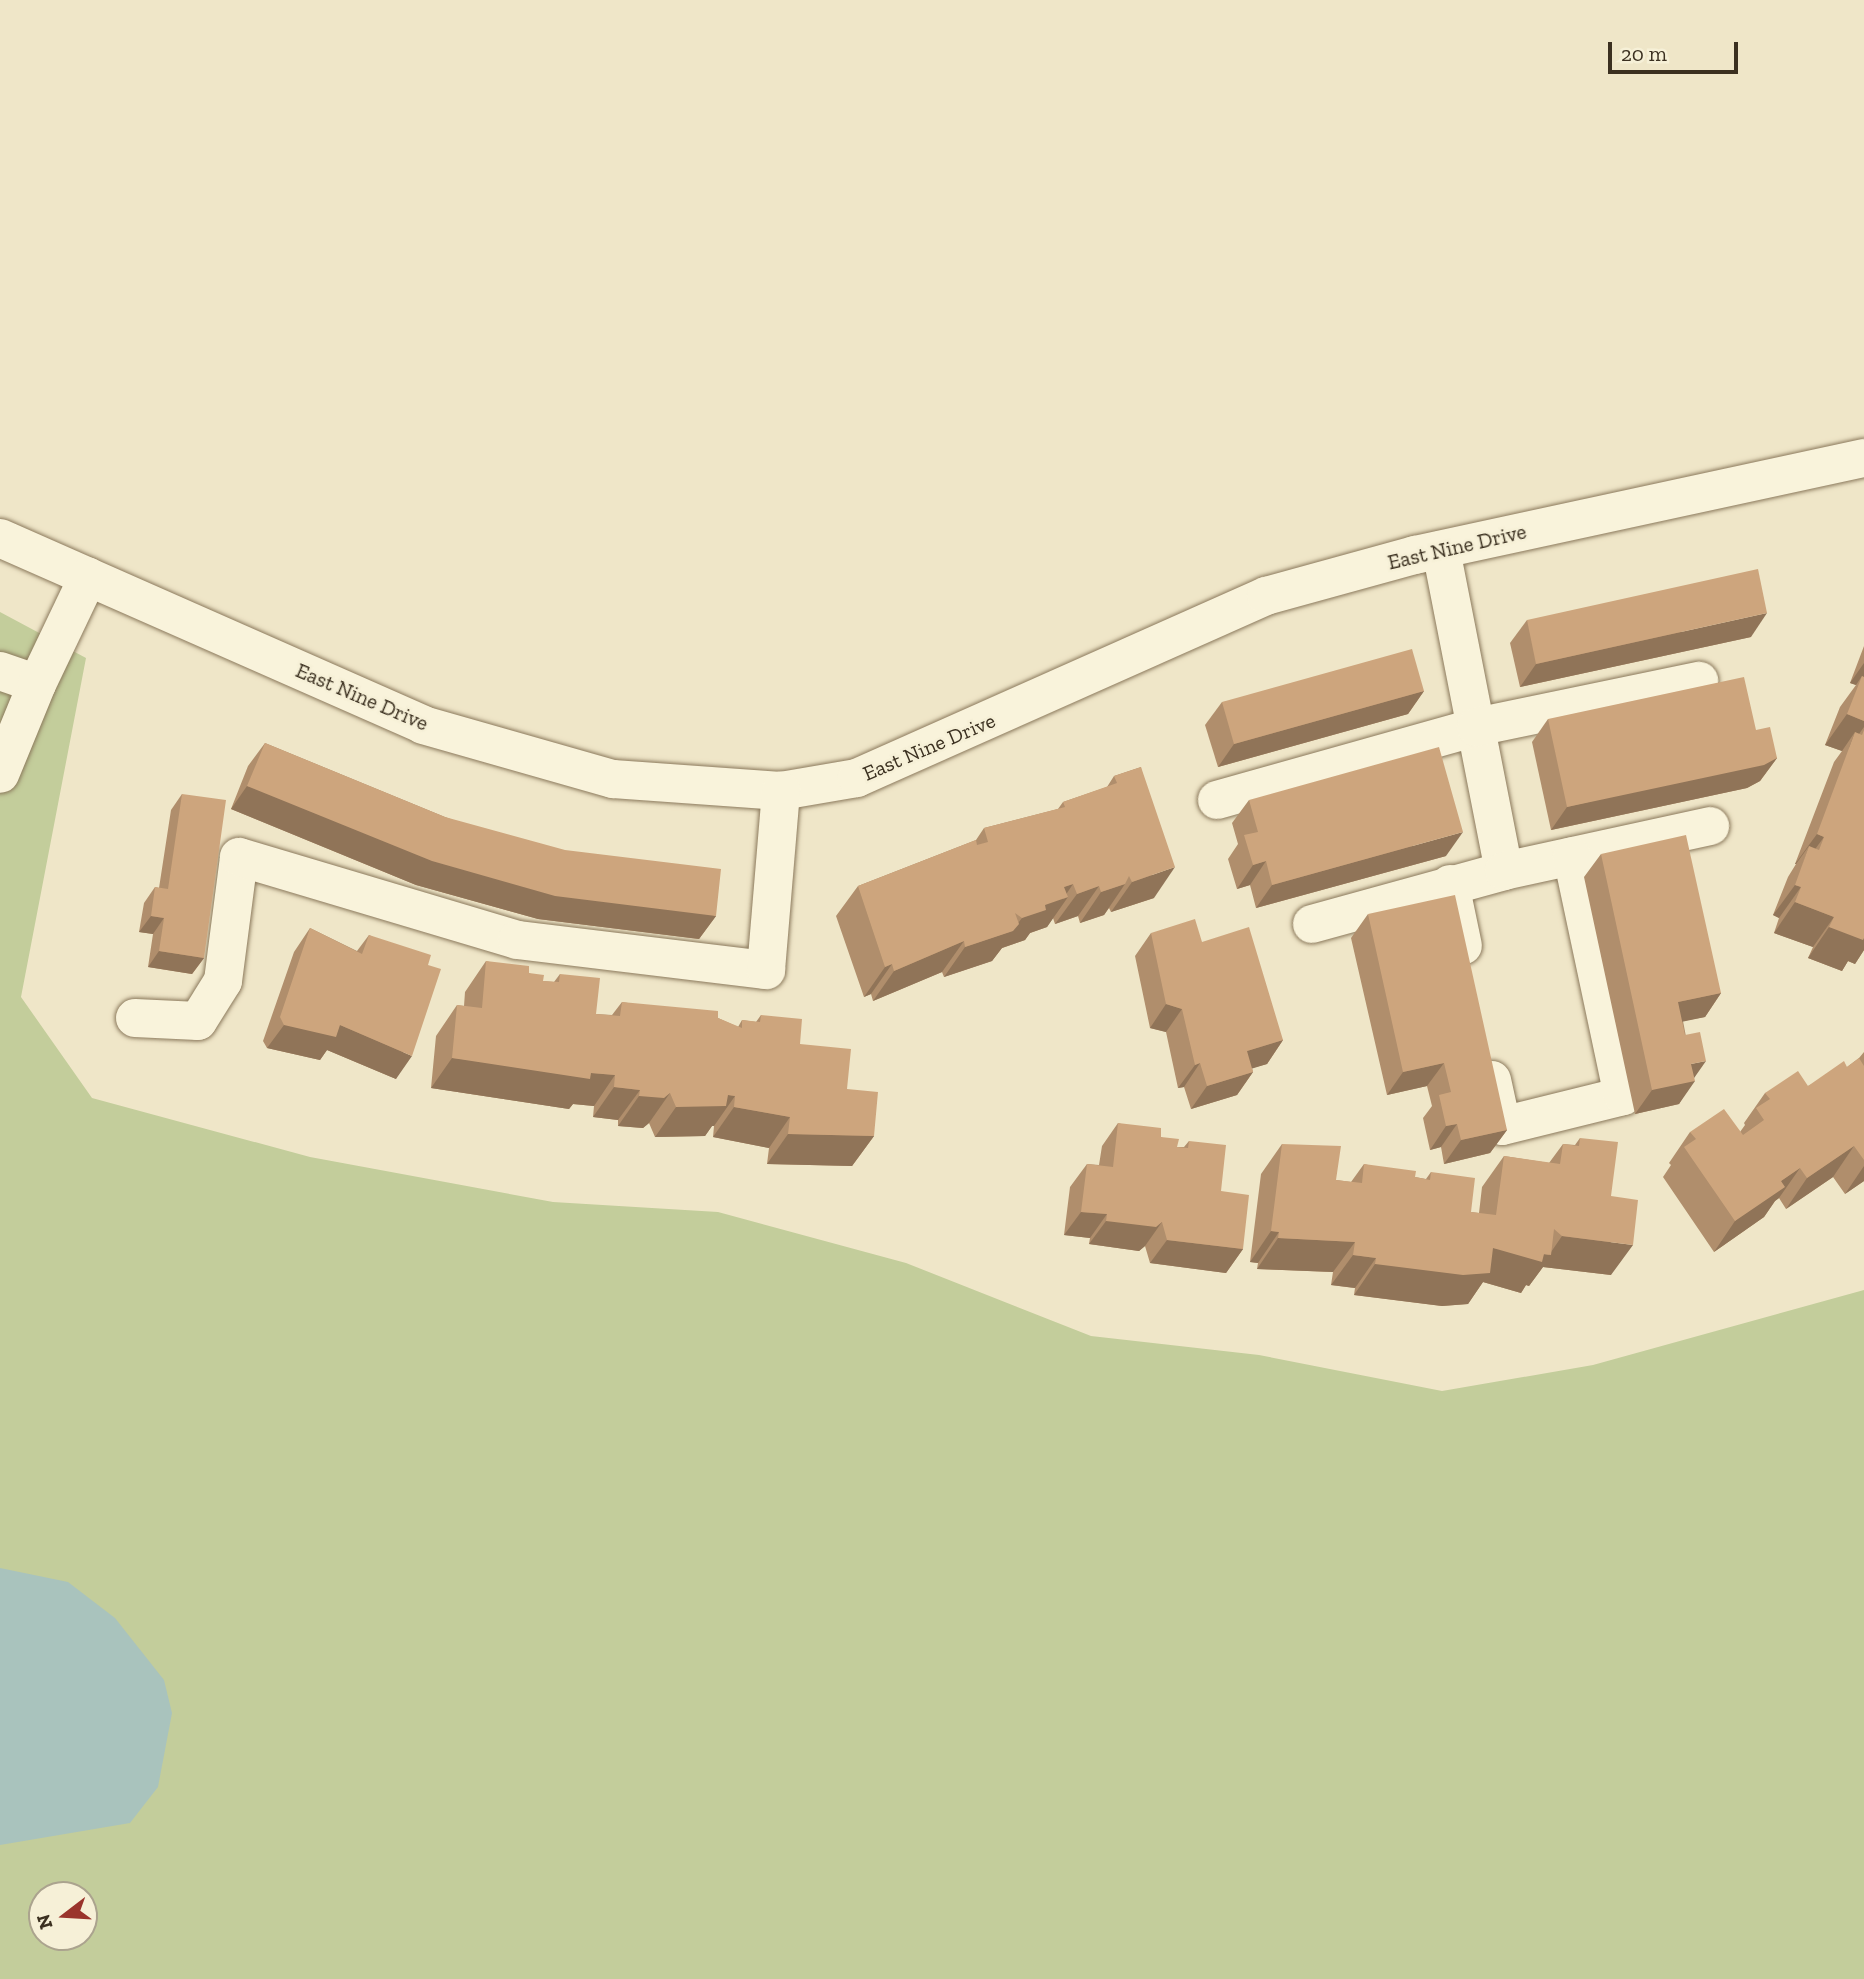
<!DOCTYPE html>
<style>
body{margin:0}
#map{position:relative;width:1864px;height:1979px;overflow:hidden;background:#efe6c8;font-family:"Zilla Slab",serif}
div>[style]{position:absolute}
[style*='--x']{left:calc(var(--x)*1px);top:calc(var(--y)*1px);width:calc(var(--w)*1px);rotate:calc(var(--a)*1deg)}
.green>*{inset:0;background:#c3cd9b}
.water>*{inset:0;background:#a9c3bd}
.roads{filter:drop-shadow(0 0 2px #8b795c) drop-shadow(0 0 2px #8b795c)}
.minor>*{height:38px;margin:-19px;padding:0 19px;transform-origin:19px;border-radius:19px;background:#f9f3db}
.wall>*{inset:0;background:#b08e6c}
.shaded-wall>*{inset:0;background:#907458}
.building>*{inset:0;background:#cda57d}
span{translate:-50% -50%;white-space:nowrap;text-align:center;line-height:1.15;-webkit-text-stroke:5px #f6f0d7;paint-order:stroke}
.street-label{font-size:21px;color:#3b3020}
.north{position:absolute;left:28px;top:1881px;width:70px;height:70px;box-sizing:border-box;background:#f6f0d7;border:2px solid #aba38e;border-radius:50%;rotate:253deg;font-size:19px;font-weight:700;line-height:28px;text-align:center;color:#3b3020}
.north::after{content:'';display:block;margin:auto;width:24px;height:32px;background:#9a342c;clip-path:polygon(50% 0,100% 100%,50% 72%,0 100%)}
.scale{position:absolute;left:1608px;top:42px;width:130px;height:32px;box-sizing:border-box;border:4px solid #3b3020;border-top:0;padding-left:9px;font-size:21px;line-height:24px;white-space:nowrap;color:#3b3020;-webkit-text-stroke:5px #f6f0d7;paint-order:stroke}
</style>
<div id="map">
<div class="green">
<div style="clip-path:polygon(evenodd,0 612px,86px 658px,21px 997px,92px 1098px,310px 1157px,553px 1202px,718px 1212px,906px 1263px,1091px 1336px,1259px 1355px,1442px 1391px,1593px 1365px,1864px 1290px,1864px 1979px,0 1979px,0 612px,42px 1895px,84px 1895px,84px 1937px,42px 1937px,42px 1895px)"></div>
</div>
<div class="water">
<div style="clip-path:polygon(0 1568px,68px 1582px,115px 1618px,164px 1680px,172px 1713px,158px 1787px,130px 1823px,0 1845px)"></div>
</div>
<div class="roads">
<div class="minor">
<div style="--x:0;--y:538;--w:462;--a:23.8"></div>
<div style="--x:423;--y:725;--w:198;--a:15.9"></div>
<div style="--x:613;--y:779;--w:168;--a:4.1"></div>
<div style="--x:781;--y:791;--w:77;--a:-9.7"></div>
<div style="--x:857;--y:778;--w:448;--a:-24"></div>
<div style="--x:1266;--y:596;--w:155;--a:-15.4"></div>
<div style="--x:1415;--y:555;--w:459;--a:-12.2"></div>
<div style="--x:1441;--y:550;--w:327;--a:78.9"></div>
<div style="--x:0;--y:671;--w:39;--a:19"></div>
<div style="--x:37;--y:684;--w:97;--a:112.3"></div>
<div style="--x:37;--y:684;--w:119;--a:-64.5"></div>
<div style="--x:1217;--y:800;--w:269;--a:-15.7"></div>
<div style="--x:1476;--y:727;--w:228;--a:-11.7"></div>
<div style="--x:1450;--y:884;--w:63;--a:78.2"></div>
<div style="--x:1312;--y:924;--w:199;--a:-15.4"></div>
<div style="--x:1504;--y:871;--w:211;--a:-12.3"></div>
<div style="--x:135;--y:1018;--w:63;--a:2.7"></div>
<div style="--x:198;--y:1021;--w:47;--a:-58"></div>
<div style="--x:223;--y:981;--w:125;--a:-82.6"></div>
<div style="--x:239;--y:857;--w:290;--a:16.6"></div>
<div style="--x:517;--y:940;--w:251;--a:6.9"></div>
<div style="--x:766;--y:970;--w:180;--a:-85.2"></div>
<div style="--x:1492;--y:1080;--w:47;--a:77.7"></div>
<div style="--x:1502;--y:1126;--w:125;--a:-13.9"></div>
<div style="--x:1623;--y:1096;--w:245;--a:-102"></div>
</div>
</div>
<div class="wall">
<div style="clip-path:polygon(1527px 620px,1751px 637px,1520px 687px,1510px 643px)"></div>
<div style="clip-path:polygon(1864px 646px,1864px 950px,1855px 964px,1848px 961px,1842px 971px,1808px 958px,1813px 947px,1774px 933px,1779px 918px,1773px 915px,1788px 877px,1796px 864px,1795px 864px,1834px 762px,1842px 751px,1825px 745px,1840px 707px,1856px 685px,1850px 683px)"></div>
<div style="clip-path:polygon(1424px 691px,1408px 714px,1218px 767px,1205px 725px,1222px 702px)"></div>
<div style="clip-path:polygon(1548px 719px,1756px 730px,1777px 758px,1760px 781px,1747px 788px,1551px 830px,1532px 742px)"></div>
<div style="clip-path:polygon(265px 743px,445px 817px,716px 916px,699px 939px,538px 919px,416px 885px,231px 809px,248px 766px)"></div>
<div style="clip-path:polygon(1141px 767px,1154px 898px,1111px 912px,1109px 908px,1104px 915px,1080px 923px,1078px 916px,1055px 924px,1053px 918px,1047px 927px,1030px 933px,1025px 940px,1002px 948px,992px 961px,944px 977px,942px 972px,873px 1001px,871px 994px,864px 997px,836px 916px,858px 886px,976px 840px,984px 828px,1058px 809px,1063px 802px,1107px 787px,1114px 776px)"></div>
<div style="clip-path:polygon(182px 794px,204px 958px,192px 974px,148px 967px,153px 934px,139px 932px,144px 903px,155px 887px,159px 888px,171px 810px)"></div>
<div style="clip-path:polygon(1249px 800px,1446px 856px,1256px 908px,1250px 885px,1237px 889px,1228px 859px,1238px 844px,1232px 823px)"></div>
<div style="clip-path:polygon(1601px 854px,1721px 993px,1705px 1017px,1683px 1021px,1694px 1078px,1679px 1104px,1635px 1114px,1584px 877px)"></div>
<div style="clip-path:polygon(1368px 914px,1507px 1130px,1490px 1153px,1444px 1164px,1441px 1147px,1430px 1150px,1423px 1118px,1432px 1106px,1427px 1086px,1387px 1095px,1351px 938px)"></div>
<div style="clip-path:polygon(310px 928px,357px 951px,369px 935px,428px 965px,396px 1079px,327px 1050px,320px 1060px,267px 1048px,263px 1041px,294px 952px)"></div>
<div style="clip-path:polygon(1151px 933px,1202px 942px,1283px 1040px,1267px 1064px,1252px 1068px,1253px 1072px,1237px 1095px,1191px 1109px,1184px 1087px,1178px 1088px,1166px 1032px,1150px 1028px,1135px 956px)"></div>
<div style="clip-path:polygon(486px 961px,529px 973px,543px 981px,554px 982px,560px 974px,596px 1014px,612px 1015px,622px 1002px,718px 1018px,738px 1027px,742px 1020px,756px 1022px,761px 1015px,800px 1044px,847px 1089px,874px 1136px,852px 1166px,767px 1164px,769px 1148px,713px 1137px,714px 1126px,712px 1126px,705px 1136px,655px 1137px,649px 1123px,643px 1128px,618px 1126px,618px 1120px,593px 1117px,594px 1106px,573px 1104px,569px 1109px,431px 1088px,436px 1036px,457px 1005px,464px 1006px,465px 992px)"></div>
<div style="clip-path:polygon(1864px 1052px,1864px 1181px,1845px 1194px,1833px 1177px,1786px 1209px,1779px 1198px,1775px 1201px,1764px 1217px,1714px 1252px,1663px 1177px,1671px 1165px,1669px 1163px,1690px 1132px,1740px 1132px,1745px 1125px,1744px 1123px,1765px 1093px,1808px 1086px,1847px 1067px,1859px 1058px)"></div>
<div style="clip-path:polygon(1118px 1123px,1161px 1137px,1177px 1147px,1184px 1147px,1189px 1141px,1221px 1191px,1243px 1249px,1226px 1273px,1150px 1263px,1145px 1246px,1139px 1251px,1089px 1244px,1090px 1238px,1064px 1235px,1070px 1187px,1087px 1164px,1099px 1165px,1102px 1146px)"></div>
<div style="clip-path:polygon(1580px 1138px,1611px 1196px,1611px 1275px,1543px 1267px,1529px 1286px,1526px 1285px,1521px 1293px,1483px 1282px,1468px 1304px,1442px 1306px,1354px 1295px,1355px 1288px,1331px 1285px,1333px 1272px,1257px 1269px,1258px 1263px,1250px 1262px,1261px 1174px,1282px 1144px,1336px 1180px,1351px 1182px,1364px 1164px,1415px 1177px,1426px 1179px,1431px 1172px,1471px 1212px,1479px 1213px,1482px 1187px,1504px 1156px,1549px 1163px,1563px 1144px,1575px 1145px)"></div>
</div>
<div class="shaded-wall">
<div style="clip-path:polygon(1767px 613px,1751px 637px,1520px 687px,1536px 664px)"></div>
<div style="clip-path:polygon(1864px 663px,1864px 678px,1862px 676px,1856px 685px,1850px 683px)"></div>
<div style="clip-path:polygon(1424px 691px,1408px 714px,1218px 767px,1234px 744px)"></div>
<div style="clip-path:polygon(1847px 714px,1864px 721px,1864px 727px,1849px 748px,1855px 732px,1842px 751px,1825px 745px)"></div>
<div style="clip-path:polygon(1777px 758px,1760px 781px,1747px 788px,1551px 830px,1567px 807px)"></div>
<div style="clip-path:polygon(247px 786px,716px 916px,699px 939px,538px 919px,416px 885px,231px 809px)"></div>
<div style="clip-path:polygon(1463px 832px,1446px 856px,1256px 908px,1272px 885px)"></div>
<div style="clip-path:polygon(1817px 834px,1824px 837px,1802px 867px,1809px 846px,1796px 864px,1795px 864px)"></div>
<div style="clip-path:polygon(1266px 861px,1250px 885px,1237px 889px,1253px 865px)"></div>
<div style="clip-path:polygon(1175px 867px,1154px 898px,1111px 912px,1132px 882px)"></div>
<div style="clip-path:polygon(1073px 884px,1063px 899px,1068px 897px,1047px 927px,1030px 933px,1025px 940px,1002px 948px,992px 961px,944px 977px,965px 947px,1012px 931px,1022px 918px,1045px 905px,1064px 887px)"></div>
<div style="clip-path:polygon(1125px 884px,1104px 915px,1080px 923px,1101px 892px)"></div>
<div style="clip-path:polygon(1795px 885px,1801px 887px,1779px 918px,1773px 915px)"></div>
<div style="clip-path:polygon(1099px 886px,1078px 916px,1055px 924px,1077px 894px)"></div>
<div style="clip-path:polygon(1795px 902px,1834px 917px,1813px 947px,1774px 933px)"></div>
<div style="clip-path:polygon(151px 916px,164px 918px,153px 934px,139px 932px)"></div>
<div style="clip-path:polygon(1829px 927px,1864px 934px,1864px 950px,1855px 964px,1848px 961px,1842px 971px,1808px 958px)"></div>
<div style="clip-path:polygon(964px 941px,942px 972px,873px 1001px,894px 971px)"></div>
<div style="clip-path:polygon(159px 951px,204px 958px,192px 974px,148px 967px)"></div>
<div style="clip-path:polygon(892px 964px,871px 994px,864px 997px,885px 967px)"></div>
<div style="clip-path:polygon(1721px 993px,1705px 1017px,1662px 1026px,1678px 1002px)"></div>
<div style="clip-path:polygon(1166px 1004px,1182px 1009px,1166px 1032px,1150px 1028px)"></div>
<div style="clip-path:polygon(284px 1025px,340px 1025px,412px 1056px,396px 1079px,327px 1050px,320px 1060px,267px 1048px)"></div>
<div style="clip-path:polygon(1283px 1040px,1267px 1064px,1231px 1075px,1247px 1051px)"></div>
<div style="clip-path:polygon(452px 1058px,591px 1073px,615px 1075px,594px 1106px,573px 1104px,569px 1109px,431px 1088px)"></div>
<div style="clip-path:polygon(1706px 1061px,1692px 1081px,1695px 1081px,1679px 1104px,1635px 1114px,1652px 1090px,1691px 1064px)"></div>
<div style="clip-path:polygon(1200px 1063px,1184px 1087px,1178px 1088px,1195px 1065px)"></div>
<div style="clip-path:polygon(1444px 1063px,1427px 1086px,1387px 1095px,1403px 1072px)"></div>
<div style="clip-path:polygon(1253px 1072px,1237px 1095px,1191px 1109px,1207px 1086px)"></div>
<div style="clip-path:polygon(614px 1087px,640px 1090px,618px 1120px,593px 1117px)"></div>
<div style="clip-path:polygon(670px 1093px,649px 1123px,643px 1128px,618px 1126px,639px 1096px)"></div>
<div style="clip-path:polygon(728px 1095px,735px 1096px,714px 1126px,712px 1126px,705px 1136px,655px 1137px,676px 1107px)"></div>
<div style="clip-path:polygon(734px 1107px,790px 1117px,769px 1148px,713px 1137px)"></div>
<div style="clip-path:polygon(1457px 1124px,1441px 1147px,1430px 1150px,1446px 1126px)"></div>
<div style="clip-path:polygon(1507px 1130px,1490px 1153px,1444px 1164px,1461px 1140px)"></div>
<div style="clip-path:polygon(788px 1134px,874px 1136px,852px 1166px,767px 1164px)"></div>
<div style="clip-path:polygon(1854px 1146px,1833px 1177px,1786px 1209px,1807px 1178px)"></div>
<div style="clip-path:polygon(1864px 1166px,1864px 1181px,1845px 1194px)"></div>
<div style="clip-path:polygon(1800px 1168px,1779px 1198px,1775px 1201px,1764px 1217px,1714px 1252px,1735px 1221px,1781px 1181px)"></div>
<div style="clip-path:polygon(1081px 1212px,1107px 1214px,1090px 1238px,1064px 1235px)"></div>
<div style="clip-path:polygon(1106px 1221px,1162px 1222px,1145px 1246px,1139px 1251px,1089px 1244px)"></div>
<div style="clip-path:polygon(1271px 1231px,1279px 1232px,1258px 1263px,1250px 1262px)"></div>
<div style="clip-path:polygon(1562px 1236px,1633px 1245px,1611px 1275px,1543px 1267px,1529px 1286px,1526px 1285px,1521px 1293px,1483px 1282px,1468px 1304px,1442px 1306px,1354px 1295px,1375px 1264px,1493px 1248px,1549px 1255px)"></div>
<div style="clip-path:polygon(1278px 1238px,1355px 1242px,1333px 1272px,1257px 1269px)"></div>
<div style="clip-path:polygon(1167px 1240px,1243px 1249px,1226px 1273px,1150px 1263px)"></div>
<div style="clip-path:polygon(1353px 1255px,1376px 1258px,1355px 1288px,1331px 1285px)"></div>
</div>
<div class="building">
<div style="clip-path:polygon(1758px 569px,1767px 613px,1536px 664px,1527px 620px)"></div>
<div style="clip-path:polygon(1412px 649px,1424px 691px,1234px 744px,1222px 702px)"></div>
<div style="clip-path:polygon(1862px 676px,1864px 677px,1864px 721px,1847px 714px)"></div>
<div style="clip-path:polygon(1744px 677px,1756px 730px,1770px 727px,1777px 758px,1764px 765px,1567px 807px,1548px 719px)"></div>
<div style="clip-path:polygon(1864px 730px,1864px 938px,1863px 940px,1829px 927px,1834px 917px,1795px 902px,1801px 887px,1795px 885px,1809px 846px,1819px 850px,1824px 837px,1817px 834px,1855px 732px,1862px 735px)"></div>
<div style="clip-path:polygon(265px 743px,445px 817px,565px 850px,721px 869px,716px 916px,555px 896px,432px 861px,247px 786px)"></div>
<div style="clip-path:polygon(1439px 747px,1463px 832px,1272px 885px,1266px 861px,1253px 865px,1244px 835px,1258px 832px,1249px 800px)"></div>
<div style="clip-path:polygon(1141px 767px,1175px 867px,1132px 882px,1129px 876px,1125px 884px,1101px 892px,1099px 886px,1077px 894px,1073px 884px,1064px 887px,1068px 897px,1045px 905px,1046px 910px,1022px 918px,1015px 913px,1019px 924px,1013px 931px,965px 947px,964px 941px,894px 971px,892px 964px,885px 967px,858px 886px,976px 840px,977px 845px,988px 842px,984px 828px,1065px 807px,1063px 802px,1117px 783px,1114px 776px)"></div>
<div style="clip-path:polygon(182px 794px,226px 800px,204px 958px,159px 951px,164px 918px,151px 916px,155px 887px,168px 889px)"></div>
<div style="clip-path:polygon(1686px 835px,1721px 993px,1678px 1002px,1685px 1035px,1700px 1032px,1706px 1061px,1691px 1064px,1695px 1081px,1652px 1090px,1601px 854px)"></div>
<div style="clip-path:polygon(1455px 895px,1507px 1130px,1461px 1140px,1457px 1124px,1446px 1126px,1439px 1095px,1451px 1092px,1444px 1063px,1403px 1072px,1368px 914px)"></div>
<div style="clip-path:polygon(1195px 919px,1202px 942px,1249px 927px,1283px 1040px,1247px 1051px,1253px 1072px,1207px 1086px,1200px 1063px,1195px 1065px,1182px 1009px,1166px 1004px,1151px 933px)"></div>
<div style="clip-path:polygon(310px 928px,362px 954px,369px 935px,431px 955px,428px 965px,441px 969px,412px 1056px,340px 1025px,336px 1037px,284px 1025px,280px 1017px)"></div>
<div style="clip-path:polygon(486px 961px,529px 966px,529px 973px,544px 975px,543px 981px,559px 982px,560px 974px,600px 978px,596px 1014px,620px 1016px,622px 1002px,718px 1011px,718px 1018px,742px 1028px,742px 1020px,760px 1022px,761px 1015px,802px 1019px,800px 1044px,851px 1049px,847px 1089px,878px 1092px,874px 1136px,788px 1134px,790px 1117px,734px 1107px,735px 1096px,728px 1095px,726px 1106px,676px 1107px,670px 1093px,664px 1098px,639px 1096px,640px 1090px,614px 1087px,615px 1075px,591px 1073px,590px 1079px,452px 1058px,457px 1005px,482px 1008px)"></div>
<div style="clip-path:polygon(1859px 1058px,1864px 1066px,1864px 1160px,1854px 1146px,1807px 1178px,1800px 1168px,1781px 1181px,1785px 1187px,1735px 1221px,1684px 1147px,1696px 1139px,1690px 1132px,1724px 1109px,1743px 1135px,1764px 1120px,1756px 1108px,1770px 1099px,1765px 1093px,1798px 1071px,1808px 1086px,1844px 1061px,1847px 1067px)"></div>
<div style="clip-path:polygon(1118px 1123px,1161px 1128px,1161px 1137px,1179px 1139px,1177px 1147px,1188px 1148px,1189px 1141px,1226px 1145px,1221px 1191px,1249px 1195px,1243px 1249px,1167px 1240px,1162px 1222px,1156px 1227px,1106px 1221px,1107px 1214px,1081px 1212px,1087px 1164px,1113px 1167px)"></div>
<div style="clip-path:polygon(1580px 1138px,1618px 1142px,1611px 1196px,1638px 1200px,1633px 1245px,1562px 1236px,1554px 1229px,1551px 1255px,1544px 1254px,1542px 1262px,1493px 1248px,1490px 1273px,1463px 1275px,1375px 1264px,1376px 1258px,1353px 1255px,1355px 1242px,1278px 1238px,1279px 1232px,1271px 1231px,1282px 1144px,1341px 1146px,1336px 1180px,1362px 1183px,1364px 1164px,1416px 1171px,1415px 1177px,1430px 1180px,1431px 1172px,1475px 1178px,1471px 1212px,1496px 1215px,1504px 1156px,1560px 1164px,1563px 1144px,1579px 1146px)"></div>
</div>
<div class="street-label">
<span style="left:1457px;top:547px;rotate:-13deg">East Nine Drive</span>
<span style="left:362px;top:697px;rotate:23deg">East Nine Drive</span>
<span style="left:929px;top:747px;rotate:-23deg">East Nine Drive</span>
</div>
<div class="north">N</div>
<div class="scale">20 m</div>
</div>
